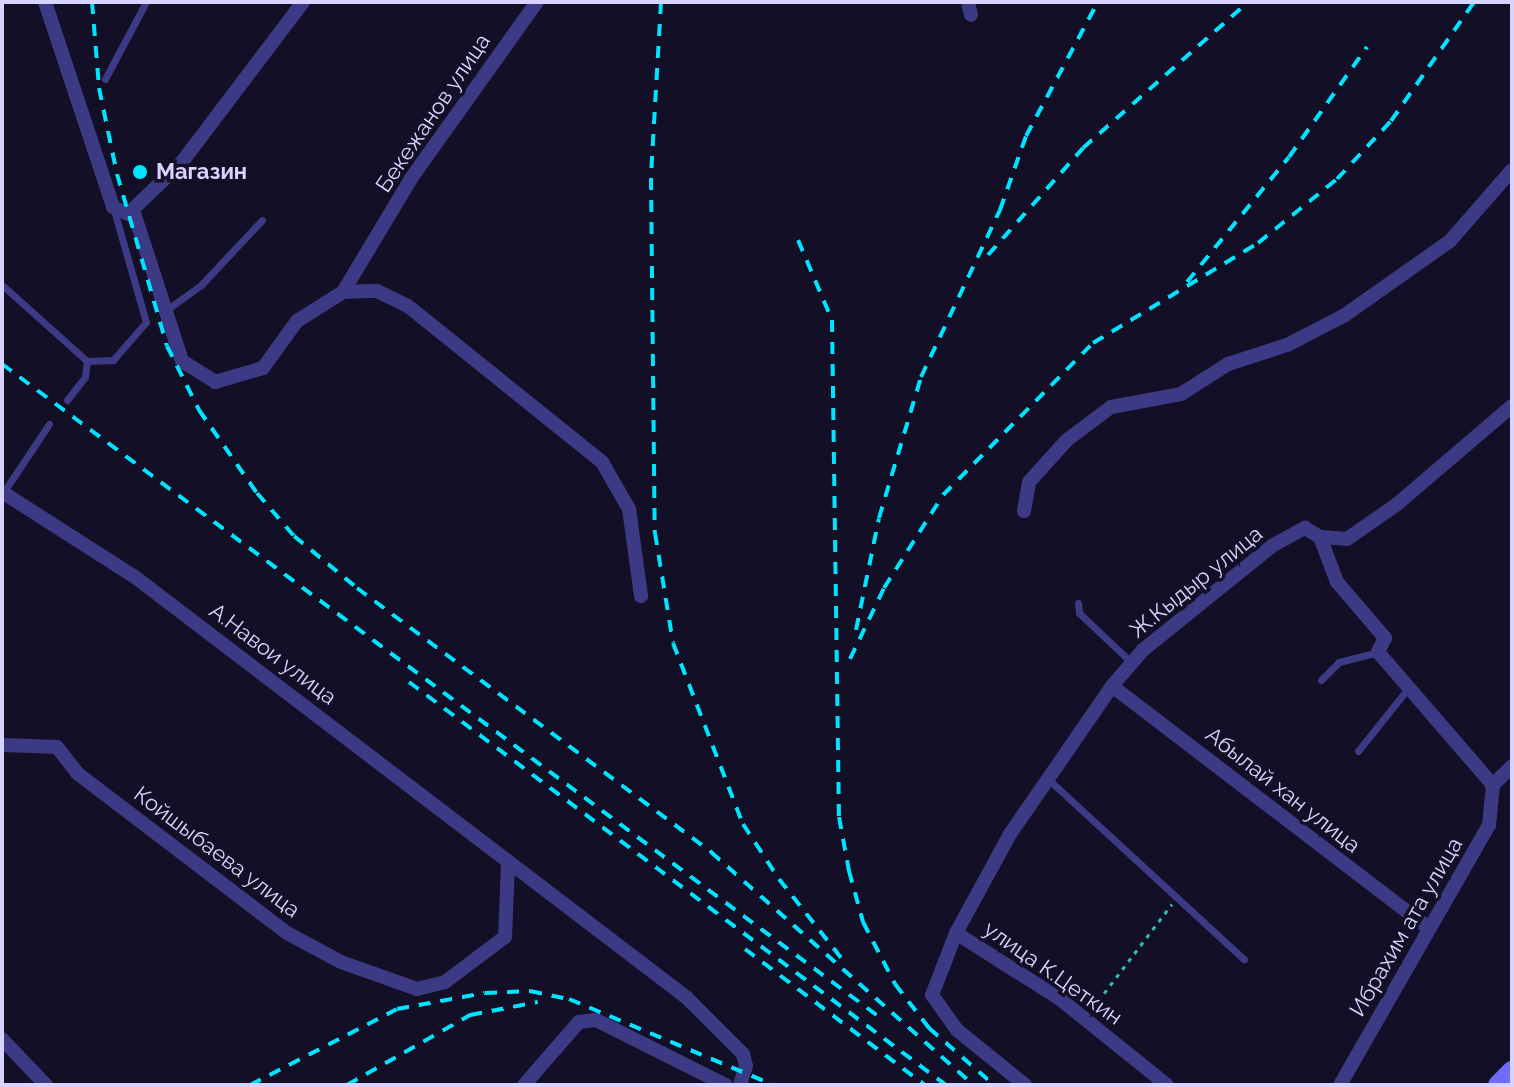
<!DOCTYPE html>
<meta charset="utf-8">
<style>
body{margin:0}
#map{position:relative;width:1514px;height:1087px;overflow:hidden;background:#130f26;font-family:Raleway,sans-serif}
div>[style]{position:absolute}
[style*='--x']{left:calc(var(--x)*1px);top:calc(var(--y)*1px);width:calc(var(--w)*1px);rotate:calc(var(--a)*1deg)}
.path>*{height:3px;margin-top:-1.5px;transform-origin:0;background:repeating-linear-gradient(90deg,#2fb8b0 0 4px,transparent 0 10px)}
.lane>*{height:7px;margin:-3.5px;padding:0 3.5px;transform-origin:3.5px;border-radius:3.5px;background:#3d3a85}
.street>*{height:14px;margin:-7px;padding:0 7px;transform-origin:7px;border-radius:7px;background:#3d3a85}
.secondary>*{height:20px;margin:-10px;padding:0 10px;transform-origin:10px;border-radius:10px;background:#6f6bff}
.rail>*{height:4px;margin-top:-2px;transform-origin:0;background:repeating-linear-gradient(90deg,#00e5ff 0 12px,transparent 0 22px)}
.dots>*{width:22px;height:22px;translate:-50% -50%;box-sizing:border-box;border:4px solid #130f26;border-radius:50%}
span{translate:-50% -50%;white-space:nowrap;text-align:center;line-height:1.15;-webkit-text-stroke:7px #130f26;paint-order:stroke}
.street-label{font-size:22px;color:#d9d4ff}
.poi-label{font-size:22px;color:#d9d4ff;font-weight:700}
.left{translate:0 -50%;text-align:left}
.frame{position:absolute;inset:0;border:4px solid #d9d4ff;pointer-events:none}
</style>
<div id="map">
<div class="path">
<div style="--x:1092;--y:1009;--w:132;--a:-52.7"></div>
</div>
<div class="lane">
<div style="--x:105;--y:79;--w:87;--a:-62"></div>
<div style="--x:2;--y:285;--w:114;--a:41.8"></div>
<div style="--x:87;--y:361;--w:26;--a:-2"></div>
<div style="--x:113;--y:360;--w:50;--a:-49"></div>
<div style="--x:146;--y:322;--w:120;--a:-106"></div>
<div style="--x:165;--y:311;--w:44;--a:-35.8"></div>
<div style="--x:201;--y:285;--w:89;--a:-46.8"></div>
<div style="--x:67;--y:400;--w:29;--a:-52"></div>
<div style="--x:85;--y:377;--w:16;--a:-83"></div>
<div style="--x:3;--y:493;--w:83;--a:-56.3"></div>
<div style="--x:1078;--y:603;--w:10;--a:84"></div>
<div style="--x:1079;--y:613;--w:73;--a:43.3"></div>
<div style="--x:1321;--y:680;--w:25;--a:-45"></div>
<div style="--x:1339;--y:662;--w:40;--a:-14.4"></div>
<div style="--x:1358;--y:751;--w:82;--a:-51.4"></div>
<div style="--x:1049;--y:780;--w:265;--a:42.6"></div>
</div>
<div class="street">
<div style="--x:45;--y:2;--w:216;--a:71.6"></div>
<div style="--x:113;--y:207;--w:17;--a:25"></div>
<div style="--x:128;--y:214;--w:75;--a:-43.9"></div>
<div style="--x:182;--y:162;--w:201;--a:-52.9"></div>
<div style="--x:968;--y:2;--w:13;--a:77"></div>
<div style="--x:133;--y:210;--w:159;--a:72"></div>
<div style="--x:182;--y:361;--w:39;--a:32"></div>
<div style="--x:215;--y:382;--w:50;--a:-16.3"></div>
<div style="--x:263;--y:368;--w:58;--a:-54.1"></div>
<div style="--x:297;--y:321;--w:54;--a:-32.2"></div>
<div style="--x:343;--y:292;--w:34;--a:-2"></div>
<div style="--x:377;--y:291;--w:34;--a:26"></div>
<div style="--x:408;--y:306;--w:249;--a:38.8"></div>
<div style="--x:602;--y:462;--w:54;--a:60.1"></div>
<div style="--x:629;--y:509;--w:88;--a:82.1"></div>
<div style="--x:343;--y:292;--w:134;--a:-59"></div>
<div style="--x:412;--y:177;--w:215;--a:-54.5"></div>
<div style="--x:2;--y:492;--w:158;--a:32.6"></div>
<div style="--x:135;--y:577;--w:693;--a:37.32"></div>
<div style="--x:686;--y:997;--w:81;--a:45"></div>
<div style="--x:743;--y:1054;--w:12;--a:76"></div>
<div style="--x:746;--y:1066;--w:20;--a:108"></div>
<div style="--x:1024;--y:511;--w:29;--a:-80"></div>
<div style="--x:1029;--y:482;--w:57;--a:-47.9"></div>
<div style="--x:1067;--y:440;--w:55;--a:-36.9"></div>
<div style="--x:1111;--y:407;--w:71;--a:-10.5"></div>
<div style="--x:1181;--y:394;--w:56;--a:-32.6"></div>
<div style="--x:1228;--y:364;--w:62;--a:-17.9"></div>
<div style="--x:1287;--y:345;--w:65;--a:-27.3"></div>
<div style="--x:1345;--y:315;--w:128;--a:-35.2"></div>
<div style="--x:1450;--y:241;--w:94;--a:-48.9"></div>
<div style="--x:1320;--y:537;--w:48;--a:69.3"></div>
<div style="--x:1337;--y:582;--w:74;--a:49.4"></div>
<div style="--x:1385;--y:638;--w:16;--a:117"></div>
<div style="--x:1378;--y:652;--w:176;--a:49.2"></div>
<div style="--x:1112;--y:686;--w:399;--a:37.4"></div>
<div style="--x:2;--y:745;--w:55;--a:2.1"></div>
<div style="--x:57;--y:747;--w:33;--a:52"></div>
<div style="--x:77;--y:773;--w:264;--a:37.3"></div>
<div style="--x:287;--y:933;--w:61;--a:28.2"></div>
<div style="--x:341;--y:962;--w:81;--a:19.6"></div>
<div style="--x:417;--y:989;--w:29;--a:-14"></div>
<div style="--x:445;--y:982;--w:75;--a:-36.9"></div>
<div style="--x:505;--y:937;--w:73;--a:-87.6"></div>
<div style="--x:956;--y:933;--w:123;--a:32.4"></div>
<div style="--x:1060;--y:999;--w:137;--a:38.8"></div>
<div style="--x:2;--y:1039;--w:64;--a:46.3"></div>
<div style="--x:524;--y:1085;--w:84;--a:-48.9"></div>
<div style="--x:579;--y:1022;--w:17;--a:-7"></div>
<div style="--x:596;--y:1020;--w:145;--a:26.6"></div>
<div style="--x:1025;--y:1085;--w:87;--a:-141"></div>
<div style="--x:957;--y:1030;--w:43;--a:-125.5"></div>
<div style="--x:932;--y:995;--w:66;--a:-68.8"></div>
<div style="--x:956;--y:933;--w:113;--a:-61.4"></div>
<div style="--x:1010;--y:834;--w:180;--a:-55.4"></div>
<div style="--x:1112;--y:686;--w:48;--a:-49.3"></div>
<div style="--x:1143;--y:650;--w:166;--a:-38.9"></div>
<div style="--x:1272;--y:546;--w:38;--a:-29"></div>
<div style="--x:1305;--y:528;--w:17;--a:31"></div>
<div style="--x:1320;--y:537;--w:27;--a:4"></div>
<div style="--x:1347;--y:539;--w:60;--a:-34.8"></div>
<div style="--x:1396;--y:505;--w:153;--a:-40.5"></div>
<div style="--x:1340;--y:1085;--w:300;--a:-60.2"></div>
<div style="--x:1489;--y:825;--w:40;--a:-84.3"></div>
<div style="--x:1493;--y:785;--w:27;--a:-45"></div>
</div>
<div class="secondary">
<div style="--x:1498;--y:1085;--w:20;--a:-45"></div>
</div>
<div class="rail">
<div style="--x:92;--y:2;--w:86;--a:85.3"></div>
<div style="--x:99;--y:88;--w:88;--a:78.2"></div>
<div style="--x:117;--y:174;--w:179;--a:73.8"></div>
<div style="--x:167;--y:346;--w:72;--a:63.4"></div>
<div style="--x:199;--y:410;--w:101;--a:55.1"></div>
<div style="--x:257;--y:493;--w:57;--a:49.3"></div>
<div style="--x:294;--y:536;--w:82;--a:39.5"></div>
<div style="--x:357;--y:588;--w:442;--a:36.7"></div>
<div style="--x:711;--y:852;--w:351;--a:41.6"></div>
<div style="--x:661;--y:2;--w:176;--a:93.3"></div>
<div style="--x:651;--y:178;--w:355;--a:89.4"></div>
<div style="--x:655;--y:533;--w:111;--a:80.7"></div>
<div style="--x:673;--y:643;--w:194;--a:68.9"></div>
<div style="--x:743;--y:824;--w:66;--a:56.8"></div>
<div style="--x:779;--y:879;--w:107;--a:51.8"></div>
<div style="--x:798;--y:240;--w:87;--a:67"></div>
<div style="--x:832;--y:320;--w:497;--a:89.2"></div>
<div style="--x:839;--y:817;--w:55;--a:79.5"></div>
<div style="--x:849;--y:871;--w:53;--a:74.6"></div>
<div style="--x:863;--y:922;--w:70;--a:62.7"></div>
<div style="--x:895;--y:984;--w:56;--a:52.3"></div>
<div style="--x:929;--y:1028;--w:86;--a:41.2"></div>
<div style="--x:988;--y:255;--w:143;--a:-48.4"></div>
<div style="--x:1083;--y:148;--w:220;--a:-41.5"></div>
<div style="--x:1187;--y:282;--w:161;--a:-50.8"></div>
<div style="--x:1289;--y:157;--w:135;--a:-54.7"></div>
<div style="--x:2;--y:364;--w:1092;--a:36.66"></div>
<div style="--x:856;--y:630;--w:114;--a:-78.4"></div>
<div style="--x:879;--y:518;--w:147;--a:-73.4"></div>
<div style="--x:921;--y:377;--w:185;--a:-64.7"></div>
<div style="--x:1000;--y:210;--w:78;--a:-70.6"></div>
<div style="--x:1026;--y:136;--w:152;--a:-61.8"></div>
<div style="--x:850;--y:659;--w:79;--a:-64.4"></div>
<div style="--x:884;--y:588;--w:110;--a:-57.6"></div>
<div style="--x:943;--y:495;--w:214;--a:-45.4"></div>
<div style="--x:1093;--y:343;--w:193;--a:-31.2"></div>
<div style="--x:1258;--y:243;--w:102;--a:-39"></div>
<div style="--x:1337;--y:179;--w:79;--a:-47"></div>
<div style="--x:1391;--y:121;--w:145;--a:-55.1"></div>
<div style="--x:409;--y:682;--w:671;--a:36.89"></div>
<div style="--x:745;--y:949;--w:226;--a:37.1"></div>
<div style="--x:250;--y:1085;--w:165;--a:-27.3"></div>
<div style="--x:397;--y:1009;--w:89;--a:-10.3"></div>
<div style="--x:485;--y:993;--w:45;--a:-2.5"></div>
<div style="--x:530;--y:991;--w:40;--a:12"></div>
<div style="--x:569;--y:999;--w:222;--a:22.8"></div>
<div style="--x:347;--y:1085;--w:142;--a:-29.6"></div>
<div style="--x:470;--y:1015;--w:69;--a:-10.8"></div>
</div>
<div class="dots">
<div style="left:140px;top:172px;background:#00e5ff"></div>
</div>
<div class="street-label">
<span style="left:433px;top:113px;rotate:-56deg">Бекежанов улица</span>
<span style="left:1196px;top:582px;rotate:-39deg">Ж.Кыдыр улица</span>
<span style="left:273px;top:654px;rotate:37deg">А.Навои улица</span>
<span style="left:1283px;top:790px;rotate:38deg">Абылай хан улица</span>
<span style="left:217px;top:852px;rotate:37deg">Койшыбаева улица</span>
<span style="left:1406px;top:927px;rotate:-60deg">Ибрахим ата улица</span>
<span style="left:1053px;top:973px;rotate:35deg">улица К.Цеткин</span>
</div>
<div class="poi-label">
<span class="left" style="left:156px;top:172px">Магазин</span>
</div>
<div class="frame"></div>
</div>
